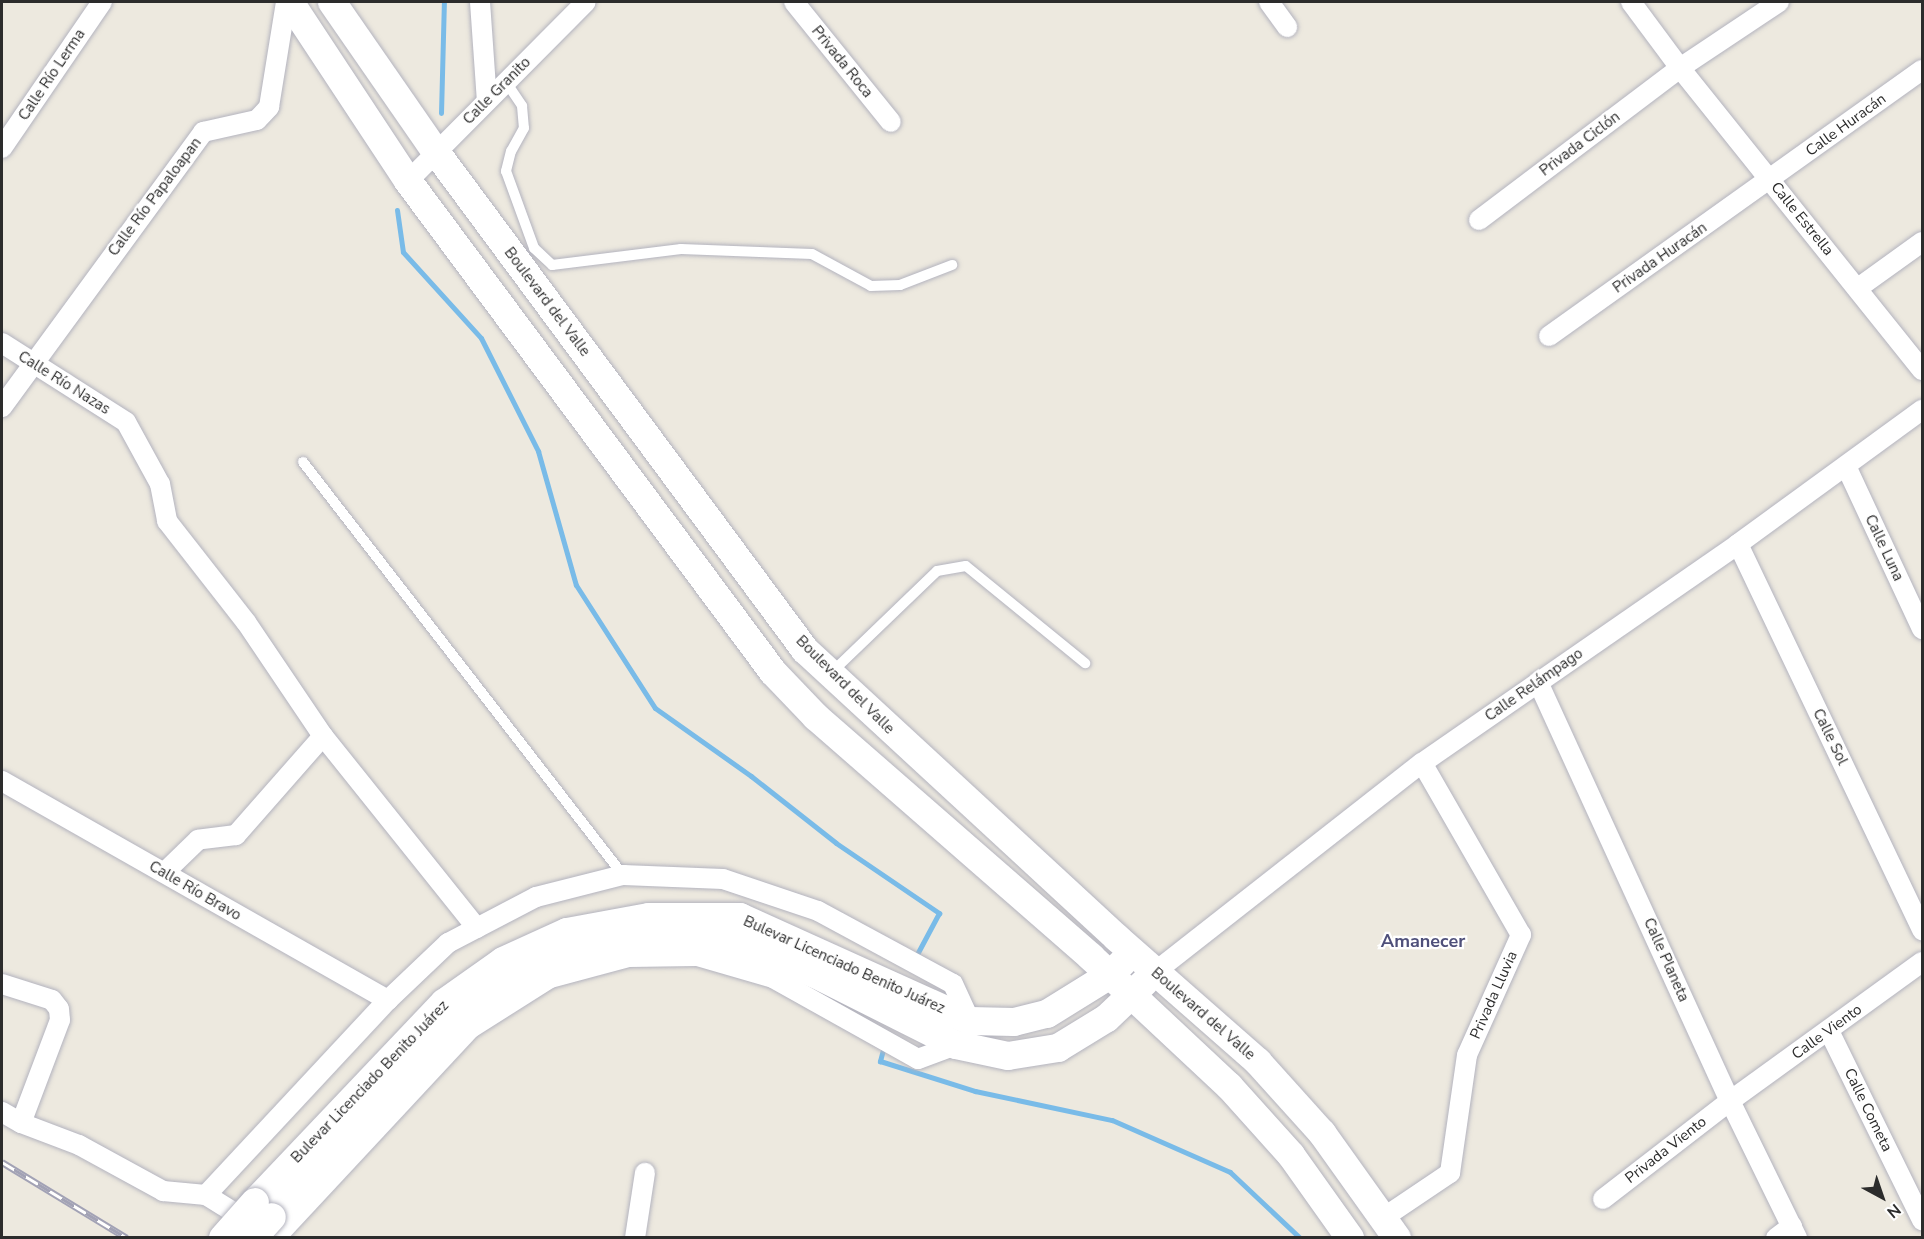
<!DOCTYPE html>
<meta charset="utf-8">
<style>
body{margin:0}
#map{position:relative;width:1924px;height:1239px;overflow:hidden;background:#ede9df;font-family:"Nunito Sans",sans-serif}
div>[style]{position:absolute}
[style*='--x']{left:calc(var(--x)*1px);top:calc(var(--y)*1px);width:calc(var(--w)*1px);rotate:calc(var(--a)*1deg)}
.stream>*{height:5px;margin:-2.5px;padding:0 2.5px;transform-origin:2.5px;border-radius:2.5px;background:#79bbe8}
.roads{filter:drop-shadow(0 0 2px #b3b3be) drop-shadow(0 0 2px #b3b3be)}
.lane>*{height:10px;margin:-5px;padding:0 5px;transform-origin:5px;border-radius:5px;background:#fff}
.street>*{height:20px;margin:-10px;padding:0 10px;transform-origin:10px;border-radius:10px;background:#fff}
.secondary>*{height:28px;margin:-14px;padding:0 14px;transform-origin:14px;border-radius:14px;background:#fff}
.rail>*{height:7px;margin-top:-3.5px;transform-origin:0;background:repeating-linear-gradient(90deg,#fff 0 14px,#a2a2b5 0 28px);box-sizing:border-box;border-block:2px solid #a2a2b5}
.bridges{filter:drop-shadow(0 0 2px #b3b3be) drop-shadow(0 0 2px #b3b3be)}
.secondary-bridge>*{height:28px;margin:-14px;padding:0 14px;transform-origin:14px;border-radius:14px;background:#fff}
span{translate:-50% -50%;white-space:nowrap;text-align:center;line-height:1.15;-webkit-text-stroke:4.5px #fff;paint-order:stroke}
.street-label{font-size:15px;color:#2c2c2c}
.quarter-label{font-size:18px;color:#4f507a;font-weight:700}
.frame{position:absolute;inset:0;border:3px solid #2c2c2c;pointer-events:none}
.north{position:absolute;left:1852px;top:1167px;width:60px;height:60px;-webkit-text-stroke:4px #fff;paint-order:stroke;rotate:140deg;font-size:16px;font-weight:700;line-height:24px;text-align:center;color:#2c2c2c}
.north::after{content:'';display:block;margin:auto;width:21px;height:27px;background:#2c2c2c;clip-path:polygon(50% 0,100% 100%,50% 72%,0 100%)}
</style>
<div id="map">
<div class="stream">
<div style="--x:441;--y:113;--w:111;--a:-88.5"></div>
<div style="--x:397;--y:210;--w:42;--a:81.9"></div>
<div style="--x:403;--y:252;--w:116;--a:47.8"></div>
<div style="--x:481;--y:338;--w:127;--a:63.2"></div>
<div style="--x:538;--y:451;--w:139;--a:74.2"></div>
<div style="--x:576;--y:585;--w:146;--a:57.3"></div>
<div style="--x:655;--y:708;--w:118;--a:35.3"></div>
<div style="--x:751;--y:776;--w:108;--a:38.2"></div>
<div style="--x:836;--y:843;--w:125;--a:34.2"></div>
<div style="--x:939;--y:913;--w:51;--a:118.1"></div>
<div style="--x:884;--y:1046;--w:16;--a:105"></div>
<div style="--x:880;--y:1061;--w:100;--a:17.5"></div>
<div style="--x:975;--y:1091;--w:140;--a:12"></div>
<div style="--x:1112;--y:1120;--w:129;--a:23.8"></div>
<div style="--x:1230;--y:1172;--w:96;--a:43.3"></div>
</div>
<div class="roads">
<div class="lane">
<div style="--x:506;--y:82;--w:29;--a:56"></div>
<div style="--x:522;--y:106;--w:22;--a:85"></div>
<div style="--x:524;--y:128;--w:26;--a:119"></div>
<div style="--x:511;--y:151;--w:21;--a:104"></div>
<div style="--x:506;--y:171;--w:82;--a:70"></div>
<div style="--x:534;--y:248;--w:25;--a:43"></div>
<div style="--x:552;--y:265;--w:130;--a:-7.1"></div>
<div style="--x:681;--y:249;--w:131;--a:2.2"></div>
<div style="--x:812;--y:254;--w:67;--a:28.5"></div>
<div style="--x:871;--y:286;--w:29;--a:-2"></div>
<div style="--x:900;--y:285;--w:56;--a:-21"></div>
<div style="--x:303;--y:462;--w:522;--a:52.23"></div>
<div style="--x:831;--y:673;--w:147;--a:-43.9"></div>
<div style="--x:937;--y:571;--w:29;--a:-10"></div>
<div style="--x:966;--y:566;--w:154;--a:39.2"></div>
</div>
<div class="street">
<div style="--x:480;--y:2;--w:99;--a:86"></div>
<div style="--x:794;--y:2;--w:154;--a:51.1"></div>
<div style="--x:1269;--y:2;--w:31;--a:54"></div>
<div style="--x:1631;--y:2;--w:82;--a:53.4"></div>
<div style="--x:1680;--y:68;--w:387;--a:51.3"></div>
<div style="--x:2;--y:148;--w:177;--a:-55.6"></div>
<div style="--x:408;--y:181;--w:252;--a:-45.2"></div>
<div style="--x:1479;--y:220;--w:252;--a:-37.1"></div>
<div style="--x:1680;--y:68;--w:119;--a:-33.7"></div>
<div style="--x:1858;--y:288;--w:79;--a:-35.7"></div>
<div style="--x:1549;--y:336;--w:458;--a:-35.5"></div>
<div style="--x:2;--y:343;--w:147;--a:32.5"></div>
<div style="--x:126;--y:422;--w:71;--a:61.3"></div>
<div style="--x:160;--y:484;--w:38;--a:79"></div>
<div style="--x:167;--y:521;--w:128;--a:52"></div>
<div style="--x:246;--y:622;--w:138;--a:56"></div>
<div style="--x:323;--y:736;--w:132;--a:131.3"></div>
<div style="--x:236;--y:835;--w:38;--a:173"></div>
<div style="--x:198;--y:840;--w:47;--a:135.9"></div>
<div style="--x:2;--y:407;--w:341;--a:-53.8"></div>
<div style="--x:203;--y:132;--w:55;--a:-12.5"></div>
<div style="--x:257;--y:120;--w:18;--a:-47"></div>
<div style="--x:269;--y:107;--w:106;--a:-80.8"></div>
<div style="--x:1846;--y:466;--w:180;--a:65"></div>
<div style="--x:1738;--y:544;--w:428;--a:64.5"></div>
<div style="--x:1538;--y:682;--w:461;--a:65.4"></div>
<div style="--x:1730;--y:1101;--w:153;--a:63.9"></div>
<div style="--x:323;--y:736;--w:246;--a:51.3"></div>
<div style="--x:2;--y:781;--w:444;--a:29.6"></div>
<div style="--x:1155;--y:972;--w:339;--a:-38.1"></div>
<div style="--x:1422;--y:763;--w:384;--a:-34.7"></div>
<div style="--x:1738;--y:544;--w:228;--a:-36.1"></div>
<div style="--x:2;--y:984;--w:52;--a:17.7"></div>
<div style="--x:52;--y:1000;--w:11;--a:52"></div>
<div style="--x:59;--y:1009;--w:11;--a:85"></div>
<div style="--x:60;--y:1020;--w:110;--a:110.7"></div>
<div style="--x:1829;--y:1031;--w:211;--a:63.8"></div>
<div style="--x:2;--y:1112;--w:22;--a:30"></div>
<div style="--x:21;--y:1123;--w:62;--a:20.8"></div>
<div style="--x:79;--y:1145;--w:96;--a:28.7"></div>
<div style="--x:163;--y:1191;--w:43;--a:5.3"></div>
<div style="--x:206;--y:1195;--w:53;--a:31.9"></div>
<div style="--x:206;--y:1195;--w:267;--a:-47"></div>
<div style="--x:388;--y:1000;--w:83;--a:-43.5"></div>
<div style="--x:448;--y:943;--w:99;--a:-27.6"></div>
<div style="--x:536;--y:897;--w:90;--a:-14.2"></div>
<div style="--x:623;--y:875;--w:100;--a:2.3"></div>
<div style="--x:723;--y:879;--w:100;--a:18.6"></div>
<div style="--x:818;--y:911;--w:153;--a:28.4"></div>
<div style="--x:953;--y:984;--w:41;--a:65.3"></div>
<div style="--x:1603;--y:1199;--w:160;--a:-37.7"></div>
<div style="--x:1730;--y:1101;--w:237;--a:-35.9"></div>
<div style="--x:1383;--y:1218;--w:81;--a:-33.9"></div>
<div style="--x:1450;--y:1173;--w:119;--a:-81.8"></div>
<div style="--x:1467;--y:1055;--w:132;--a:-65.8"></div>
<div style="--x:1521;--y:935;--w:198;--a:-119.9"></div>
<div style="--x:275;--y:1238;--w:287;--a:-47"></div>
<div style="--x:471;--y:1028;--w:93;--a:-32.3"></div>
<div style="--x:550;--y:978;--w:82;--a:-14.9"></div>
<div style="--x:629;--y:957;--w:68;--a:-0.8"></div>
<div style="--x:697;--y:956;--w:79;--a:16.1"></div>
<div style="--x:773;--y:978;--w:166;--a:29.2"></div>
<div style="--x:918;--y:1059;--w:40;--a:-20.2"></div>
<div style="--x:635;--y:1238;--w:66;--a:-81.3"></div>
<div style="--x:1776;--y:1238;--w:20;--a:-37"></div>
</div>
<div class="secondary">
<div style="--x:290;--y:2;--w:214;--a:56.6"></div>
<div style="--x:408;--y:181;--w:612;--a:53.37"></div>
<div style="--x:773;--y:672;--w:62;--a:46.3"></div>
<div style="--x:816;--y:717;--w:365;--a:41.1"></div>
<div style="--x:1091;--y:957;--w:189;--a:43.1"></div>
<div style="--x:1229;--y:1086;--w:93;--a:48.1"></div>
<div style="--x:1291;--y:1155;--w:102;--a:54.6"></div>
<div style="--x:332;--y:2;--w:183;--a:55.3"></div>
<div style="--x:436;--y:152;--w:620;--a:53.46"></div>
<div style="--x:805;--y:650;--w:425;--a:42.7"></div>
<div style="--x:1117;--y:938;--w:188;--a:41.3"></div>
<div style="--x:1258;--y:1062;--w:96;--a:48"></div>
<div style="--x:1322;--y:1133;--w:129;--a:54.5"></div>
<div style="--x:255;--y:1202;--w:274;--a:-46.5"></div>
<div style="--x:444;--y:1003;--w:72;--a:-35.4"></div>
<div style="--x:503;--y:961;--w:70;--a:-24.4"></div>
<div style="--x:567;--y:932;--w:83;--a:-10.4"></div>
<div style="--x:649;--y:917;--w:91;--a:0"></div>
<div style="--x:740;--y:917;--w:252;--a:24.3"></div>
<div style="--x:970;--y:1021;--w:44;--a:1.3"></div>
<div style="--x:1014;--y:1022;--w:34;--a:-14"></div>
<div style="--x:1047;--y:1014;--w:74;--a:-31.8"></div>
<div style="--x:1110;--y:975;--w:18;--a:-45"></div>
<div style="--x:272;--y:1217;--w:257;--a:-46.6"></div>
<div style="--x:449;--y:1030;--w:86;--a:-37.9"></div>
<div style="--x:517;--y:977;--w:62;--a:-22.8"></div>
<div style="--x:574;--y:953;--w:83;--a:-13.2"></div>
<div style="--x:655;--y:934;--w:77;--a:5.9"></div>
<div style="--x:732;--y:942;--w:89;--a:21.1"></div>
<div style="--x:815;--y:974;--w:158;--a:26.7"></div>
<div style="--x:956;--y:1045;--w:53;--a:11.9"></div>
<div style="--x:1008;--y:1056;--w:51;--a:-9.1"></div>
<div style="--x:1058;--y:1048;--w:57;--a:-31.5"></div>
<div style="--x:1107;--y:1018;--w:52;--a:-43.5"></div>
</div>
</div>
<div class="rail">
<div style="--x:2;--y:1162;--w:146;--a:31.3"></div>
</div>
<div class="bridges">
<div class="secondary-bridge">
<div style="--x:223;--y:1238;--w:48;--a:-48.4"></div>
<div style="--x:253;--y:1238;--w:28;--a:-48"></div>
</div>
</div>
<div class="street-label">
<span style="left:842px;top:62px;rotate:51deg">Privada Roca</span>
<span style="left:52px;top:75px;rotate:-56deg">Calle Río Lerma</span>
<span style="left:497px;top:91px;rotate:-45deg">Calle Granito</span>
<span style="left:1846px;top:125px;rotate:-36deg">Calle Huracán</span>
<span style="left:1580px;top:144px;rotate:-37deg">Privada Ciclón</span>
<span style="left:155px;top:197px;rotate:-53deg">Calle Río Papaloapan</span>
<span style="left:1802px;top:219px;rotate:51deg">Calle Estrella</span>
<span style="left:1660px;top:258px;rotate:-35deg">Privada Huracán</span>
<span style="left:547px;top:302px;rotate:53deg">Boulevard del Valle</span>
<span style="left:64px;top:383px;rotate:32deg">Calle Río Nazas</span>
<span style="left:1884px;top:548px;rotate:65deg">Calle Luna</span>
<span style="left:845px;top:685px;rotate:45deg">Boulevard del Valle</span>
<span style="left:1534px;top:685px;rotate:-35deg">Calle Relámpago</span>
<span style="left:1830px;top:737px;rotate:64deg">Calle Sol</span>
<span style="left:195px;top:891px;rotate:30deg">Calle Río Bravo</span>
<span style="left:1666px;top:960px;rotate:66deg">Calle Planeta</span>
<span style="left:844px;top:965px;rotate:24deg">Bulevar Licenciado Benito Juárez</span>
<span style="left:1494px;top:995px;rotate:-66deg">Privada Lluvia</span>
<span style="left:1203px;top:1014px;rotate:41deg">Boulevard del Valle</span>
<span style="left:1827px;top:1032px;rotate:-36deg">Calle Viento</span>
<span style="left:370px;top:1082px;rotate:-46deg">Bulevar Licenciado Benito Juárez</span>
<span style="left:1868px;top:1110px;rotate:64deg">Calle Cometa</span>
<span style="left:1666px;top:1150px;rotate:-38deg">Privada Viento</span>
</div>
<div class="quarter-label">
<span style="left:1423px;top:941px">Amanecer</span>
</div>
<div class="frame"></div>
<div class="north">N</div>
</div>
